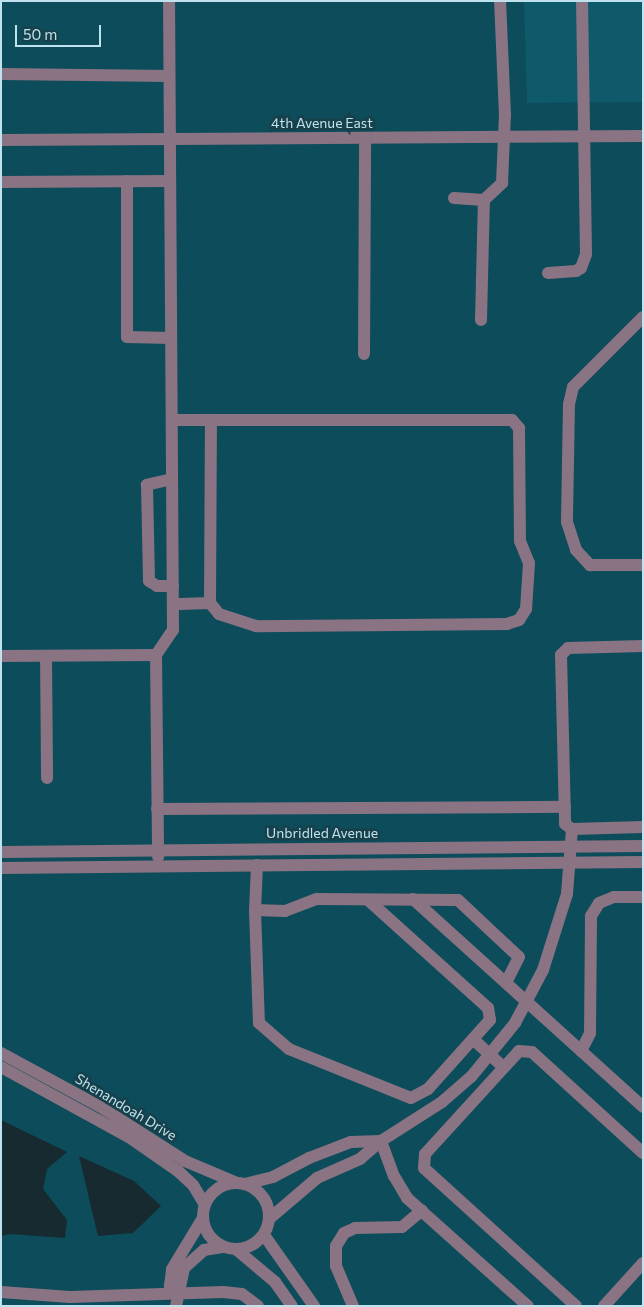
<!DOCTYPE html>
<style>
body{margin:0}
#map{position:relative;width:644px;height:1307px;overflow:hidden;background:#0d4c5b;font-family:Commissioner,sans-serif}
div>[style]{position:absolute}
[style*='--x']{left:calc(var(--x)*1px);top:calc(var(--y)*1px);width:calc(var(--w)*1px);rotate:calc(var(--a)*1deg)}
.built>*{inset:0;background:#0e596a}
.water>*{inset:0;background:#172a30}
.minor>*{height:12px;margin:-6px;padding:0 6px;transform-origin:6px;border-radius:6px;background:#8a7382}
.minor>.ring{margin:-6px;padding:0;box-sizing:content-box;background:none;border:12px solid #8a7382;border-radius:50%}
span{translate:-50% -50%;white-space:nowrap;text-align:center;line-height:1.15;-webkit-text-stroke:5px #17404b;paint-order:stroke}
.street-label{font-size:14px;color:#bfe2ee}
.frame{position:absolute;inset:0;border:2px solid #bfe2ee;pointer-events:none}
.scale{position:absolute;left:15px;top:25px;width:86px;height:22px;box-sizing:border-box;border:2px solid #bfe2ee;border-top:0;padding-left:6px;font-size:15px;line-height:18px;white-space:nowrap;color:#bfe2ee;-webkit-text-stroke:4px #17404b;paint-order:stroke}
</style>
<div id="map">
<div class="built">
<div style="clip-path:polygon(524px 1px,643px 1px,643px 102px,527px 103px)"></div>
</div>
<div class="water">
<div style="clip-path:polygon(1px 1120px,67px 1152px,47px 1169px,43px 1189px,67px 1220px,65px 1238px,10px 1234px,1px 1236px)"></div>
<div style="clip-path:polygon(79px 1156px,134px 1181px,161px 1206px,133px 1233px,98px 1236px)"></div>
</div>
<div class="minor">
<div style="--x:1;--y:74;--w:168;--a:0.7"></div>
<div style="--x:1;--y:140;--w:642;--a:-0.36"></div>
<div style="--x:127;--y:181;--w:156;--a:90"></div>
<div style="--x:127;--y:337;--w:44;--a:1.3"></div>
<div style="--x:1;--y:182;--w:169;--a:-0.3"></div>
<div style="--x:454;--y:198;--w:30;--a:4"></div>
<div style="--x:484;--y:200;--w:25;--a:-43"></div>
<div style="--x:502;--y:183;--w:68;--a:-87.5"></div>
<div style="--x:505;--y:115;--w:114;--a:-92.5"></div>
<div style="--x:548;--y:273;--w:28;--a:-4"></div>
<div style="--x:576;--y:271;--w:6;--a:-31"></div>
<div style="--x:581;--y:268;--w:15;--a:-70"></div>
<div style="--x:586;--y:254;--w:253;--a:-90.9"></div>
<div style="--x:643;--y:317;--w:99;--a:135"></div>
<div style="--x:573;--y:387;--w:17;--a:103"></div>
<div style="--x:569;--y:404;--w:118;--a:91"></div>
<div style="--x:567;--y:522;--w:29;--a:72"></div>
<div style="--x:576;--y:550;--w:21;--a:47"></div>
<div style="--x:590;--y:565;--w:53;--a:0"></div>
<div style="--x:481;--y:320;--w:120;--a:-88.6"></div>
<div style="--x:364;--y:354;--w:216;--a:-89.7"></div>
<div style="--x:172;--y:420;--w:340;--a:0"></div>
<div style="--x:512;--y:420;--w:11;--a:49"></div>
<div style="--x:519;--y:428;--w:113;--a:89.5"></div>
<div style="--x:520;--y:541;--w:24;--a:68"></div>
<div style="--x:529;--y:563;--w:46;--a:93.7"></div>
<div style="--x:526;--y:609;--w:13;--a:122"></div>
<div style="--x:519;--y:620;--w:13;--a:162"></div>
<div style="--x:507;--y:624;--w:251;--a:179.5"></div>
<div style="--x:256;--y:626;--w:39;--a:-162"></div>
<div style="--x:219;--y:614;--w:14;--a:-129"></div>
<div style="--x:210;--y:603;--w:37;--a:178"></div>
<div style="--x:172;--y:479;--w:26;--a:167"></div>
<div style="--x:147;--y:485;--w:96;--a:88.8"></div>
<div style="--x:149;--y:581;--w:9;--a:32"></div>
<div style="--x:157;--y:586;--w:16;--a:0"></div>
<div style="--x:210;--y:603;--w:183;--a:-89.7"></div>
<div style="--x:643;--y:646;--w:75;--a:178.5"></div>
<div style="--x:568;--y:648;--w:10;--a:135"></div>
<div style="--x:561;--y:655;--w:169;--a:88.6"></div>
<div style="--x:565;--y:824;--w:9;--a:36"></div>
<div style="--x:572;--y:829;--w:71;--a:-1.6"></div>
<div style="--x:156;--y:655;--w:202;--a:89.4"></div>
<div style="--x:1;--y:656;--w:155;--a:-0.4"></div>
<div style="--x:156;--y:655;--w:30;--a:-56"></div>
<div style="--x:173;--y:630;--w:629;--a:-90.36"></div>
<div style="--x:46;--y:656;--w:122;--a:89.5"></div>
<div style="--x:157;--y:809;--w:408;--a:-0.3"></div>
<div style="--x:1;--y:852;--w:642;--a:-0.54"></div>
<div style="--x:257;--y:865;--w:45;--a:92.5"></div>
<div style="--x:255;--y:910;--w:113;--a:88"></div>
<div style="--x:259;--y:1023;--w:40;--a:41"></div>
<div style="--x:289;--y:1049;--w:131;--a:21.9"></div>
<div style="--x:411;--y:1098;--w:19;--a:-28"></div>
<div style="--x:428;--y:1089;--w:93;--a:-48.1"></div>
<div style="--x:490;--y:1020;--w:12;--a:-99"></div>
<div style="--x:488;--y:1008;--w:161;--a:-138"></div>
<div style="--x:1;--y:868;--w:642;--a:-0.54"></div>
<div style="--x:413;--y:899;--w:310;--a:42.1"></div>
<div style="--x:255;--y:910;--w:30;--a:2"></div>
<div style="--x:285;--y:911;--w:34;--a:-21"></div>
<div style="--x:317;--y:899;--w:141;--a:0.4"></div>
<div style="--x:458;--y:900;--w:83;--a:43.1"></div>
<div style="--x:519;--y:957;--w:28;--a:117"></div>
<div style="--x:473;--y:1039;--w:41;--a:43"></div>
<div style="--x:581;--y:1051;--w:20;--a:-63"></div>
<div style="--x:590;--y:1033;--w:117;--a:-89.5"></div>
<div style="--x:591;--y:916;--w:15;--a:-58"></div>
<div style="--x:599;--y:903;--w:16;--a:-22"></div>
<div style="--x:614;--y:897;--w:29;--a:0"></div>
<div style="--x:1;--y:1053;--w:117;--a:28.5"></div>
<div style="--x:104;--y:1109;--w:96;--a:32.7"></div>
<div style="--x:185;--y:1161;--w:56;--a:22.9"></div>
<div style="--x:1;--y:1067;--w:146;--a:28.7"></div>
<div style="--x:129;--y:1137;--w:60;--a:34.8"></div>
<div style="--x:178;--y:1171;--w:21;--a:43"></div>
<div style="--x:193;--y:1185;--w:23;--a:59"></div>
<div style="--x:381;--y:1141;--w:37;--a:70"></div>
<div style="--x:394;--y:1176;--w:26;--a:59"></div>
<div style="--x:407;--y:1198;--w:162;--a:41.8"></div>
<div class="ring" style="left:203px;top:1183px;width:54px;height:54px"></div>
<div style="--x:245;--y:1184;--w:29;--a:-14"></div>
<div style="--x:273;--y:1177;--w:41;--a:-27.8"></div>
<div style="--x:309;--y:1158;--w:45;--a:-20.9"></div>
<div style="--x:351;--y:1142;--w:30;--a:-2"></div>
<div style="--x:269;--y:1219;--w:63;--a:-40.5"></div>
<div style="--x:317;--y:1178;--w:47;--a:-23.8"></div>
<div style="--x:360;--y:1159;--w:28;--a:-41"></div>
<div style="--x:381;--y:1141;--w:72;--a:-32.6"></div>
<div style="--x:442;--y:1102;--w:38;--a:-41"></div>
<div style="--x:471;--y:1077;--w:70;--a:-50.8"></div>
<div style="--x:515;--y:1023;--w:60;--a:-62.2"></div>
<div style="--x:543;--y:970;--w:80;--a:-72.5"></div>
<div style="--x:567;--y:894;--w:65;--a:-85.6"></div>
<div style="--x:264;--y:1235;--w:87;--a:54.8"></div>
<div style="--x:237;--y:1250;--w:50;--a:40.1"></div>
<div style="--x:275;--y:1282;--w:29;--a:55"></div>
<div style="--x:1;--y:1292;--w:69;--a:4.1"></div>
<div style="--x:70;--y:1297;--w:153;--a:-1.9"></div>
<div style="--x:223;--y:1292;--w:19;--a:6"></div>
<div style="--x:242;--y:1294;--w:20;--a:37"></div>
<div style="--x:176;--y:1296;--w:12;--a:-121"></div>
<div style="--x:170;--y:1286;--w:17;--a:-83"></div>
<div style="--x:172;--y:1269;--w:60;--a:-58.7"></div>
<div style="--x:176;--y:1306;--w:39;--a:-78"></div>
<div style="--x:184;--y:1268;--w:27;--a:-42"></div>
<div style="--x:204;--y:1250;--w:20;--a:-9"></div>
<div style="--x:353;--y:1306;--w:43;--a:-113"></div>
<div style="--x:336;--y:1266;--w:20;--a:-90"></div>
<div style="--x:336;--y:1246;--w:15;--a:-58"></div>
<div style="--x:344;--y:1233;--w:12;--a:-24"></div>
<div style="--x:355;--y:1228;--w:47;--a:-1.2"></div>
<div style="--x:402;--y:1227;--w:26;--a:-40"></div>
<div style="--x:576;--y:1306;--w:205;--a:-137.8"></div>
<div style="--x:424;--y:1168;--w:14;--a:-86"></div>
<div style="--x:425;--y:1154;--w:139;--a:-47.6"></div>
<div style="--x:519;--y:1051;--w:13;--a:4"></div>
<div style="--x:532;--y:1052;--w:150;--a:42.3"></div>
<div style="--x:604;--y:1306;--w:58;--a:-47.8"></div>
</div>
<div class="street-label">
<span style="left:322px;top:123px">4th Avenue East</span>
<span style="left:322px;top:833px">Unbridled Avenue</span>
<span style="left:126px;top:1107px;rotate:31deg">Shenandoah Drive</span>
</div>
<div class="frame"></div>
<div class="scale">50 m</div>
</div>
